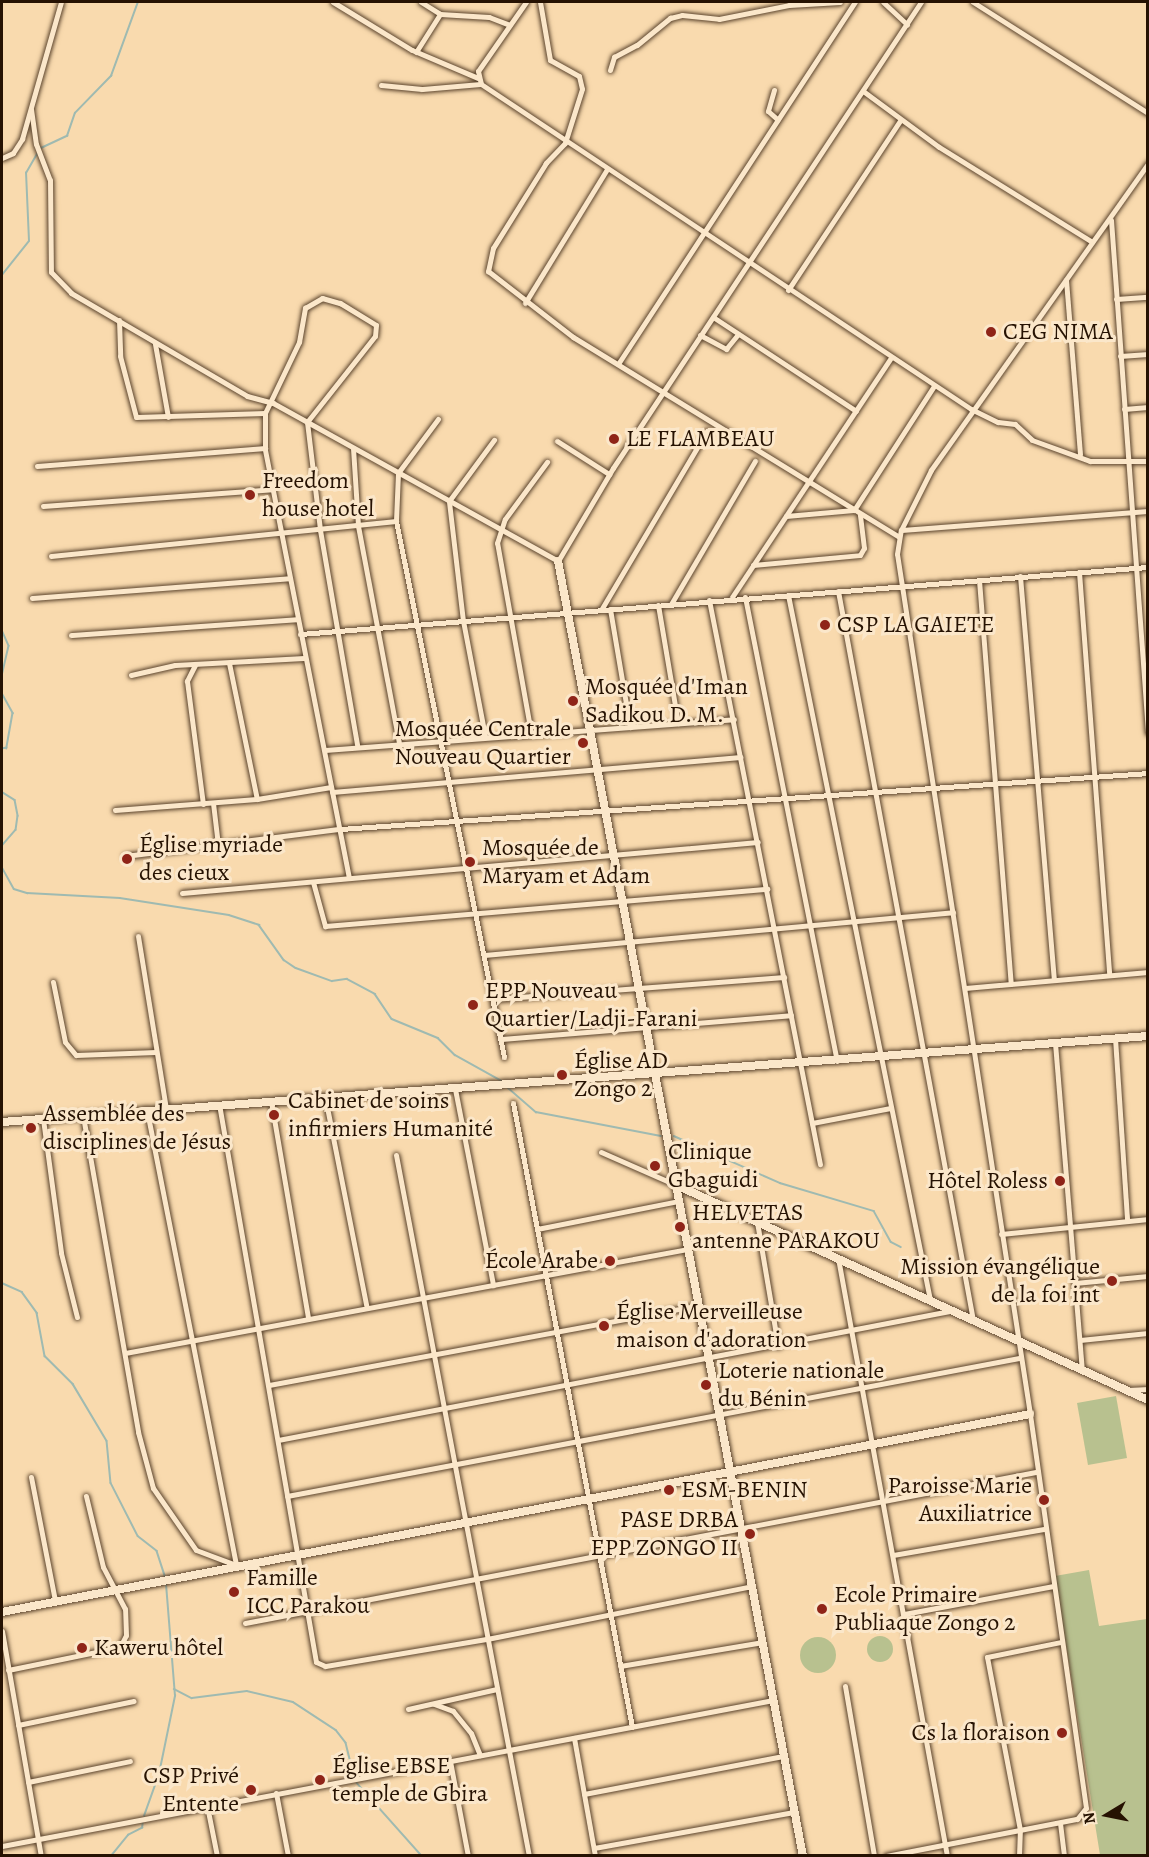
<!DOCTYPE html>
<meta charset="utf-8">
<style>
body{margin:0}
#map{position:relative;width:1149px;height:1857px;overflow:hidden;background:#f9daae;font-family:Alegreya,serif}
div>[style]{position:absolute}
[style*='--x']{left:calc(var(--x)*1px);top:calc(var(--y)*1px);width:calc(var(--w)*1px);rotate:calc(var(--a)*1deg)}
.green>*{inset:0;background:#b8c18f}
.round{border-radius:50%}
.stream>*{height:1.5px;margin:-0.75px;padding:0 0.75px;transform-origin:0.75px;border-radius:0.75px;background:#9fbab1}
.roads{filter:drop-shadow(0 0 2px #5b442d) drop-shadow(0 0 2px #5b442d)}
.street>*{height:5px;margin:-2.5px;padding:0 2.5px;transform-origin:2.5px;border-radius:2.5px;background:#fbe7ca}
.secondary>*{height:8px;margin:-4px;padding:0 4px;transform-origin:4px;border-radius:4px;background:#fbe7ca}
.dots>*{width:16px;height:16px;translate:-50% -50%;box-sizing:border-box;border:3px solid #fbe7ca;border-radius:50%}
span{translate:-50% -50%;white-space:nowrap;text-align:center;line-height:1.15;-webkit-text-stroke:6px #fbe7ca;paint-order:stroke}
.poi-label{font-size:24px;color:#261202}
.left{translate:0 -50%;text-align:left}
.right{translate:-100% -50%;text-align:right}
.frame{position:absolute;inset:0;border:3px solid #261202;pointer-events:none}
.north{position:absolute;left:1077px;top:1785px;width:60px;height:60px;-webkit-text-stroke:4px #fbe7ca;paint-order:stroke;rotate:260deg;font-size:16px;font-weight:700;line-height:24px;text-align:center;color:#261202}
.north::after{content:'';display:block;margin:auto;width:21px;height:27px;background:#261202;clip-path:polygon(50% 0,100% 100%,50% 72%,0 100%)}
</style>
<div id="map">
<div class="green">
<div style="clip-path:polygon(1116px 1396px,1127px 1458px,1088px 1465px,1077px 1403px)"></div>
<div style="clip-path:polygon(1089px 1570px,1099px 1626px,1147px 1619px,1147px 1855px,1100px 1855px,1055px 1576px)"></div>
<div class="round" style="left:867px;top:1636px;width:26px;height:26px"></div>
<div class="round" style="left:800px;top:1637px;width:36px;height:36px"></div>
</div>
<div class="stream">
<div style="--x:41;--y:148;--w:29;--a:-25"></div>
<div style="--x:67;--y:136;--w:24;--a:-71"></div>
<div style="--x:75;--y:113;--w:52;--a:-45.8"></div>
<div style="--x:111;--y:76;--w:79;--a:-70"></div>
<div style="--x:2;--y:275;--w:43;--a:-51.5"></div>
<div style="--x:29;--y:241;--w:68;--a:-92.5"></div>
<div style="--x:26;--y:173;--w:22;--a:-60"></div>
<div style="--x:2;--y:630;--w:17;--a:66"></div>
<div style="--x:9;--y:646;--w:32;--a:103"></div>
<div style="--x:2;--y:693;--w:23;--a:61"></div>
<div style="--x:13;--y:713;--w:36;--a:100"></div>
<div style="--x:7;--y:748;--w:5;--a:169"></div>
<div style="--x:2;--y:792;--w:15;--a:32"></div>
<div style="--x:15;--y:800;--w:16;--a:79"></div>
<div style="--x:18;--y:816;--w:14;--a:98"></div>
<div style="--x:16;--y:830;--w:21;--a:131"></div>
<div style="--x:2;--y:867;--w:25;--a:61"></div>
<div style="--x:14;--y:889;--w:14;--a:17"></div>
<div style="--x:27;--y:893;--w:93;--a:3.1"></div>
<div style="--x:120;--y:898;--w:110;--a:8.9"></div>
<div style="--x:229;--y:915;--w:32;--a:18"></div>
<div style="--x:259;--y:925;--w:43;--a:54.5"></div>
<div style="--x:284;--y:960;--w:14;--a:34"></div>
<div style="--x:296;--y:968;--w:38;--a:20"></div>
<div style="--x:332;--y:981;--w:15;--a:-8"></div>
<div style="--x:347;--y:979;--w:32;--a:28"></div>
<div style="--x:375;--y:994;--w:30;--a:56"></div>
<div style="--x:392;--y:1019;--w:50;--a:22.4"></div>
<div style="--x:438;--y:1038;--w:24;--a:45"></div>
<div style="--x:455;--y:1055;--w:56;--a:28.9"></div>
<div style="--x:506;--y:1086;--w:40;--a:41"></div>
<div style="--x:536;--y:1112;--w:127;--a:10.9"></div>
<div style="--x:674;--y:1136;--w:116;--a:23.9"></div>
<div style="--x:780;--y:1183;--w:98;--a:16.6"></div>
<div style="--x:874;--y:1211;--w:35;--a:61"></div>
<div style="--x:891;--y:1242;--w:11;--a:27"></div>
<div style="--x:2;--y:1283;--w:22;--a:24"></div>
<div style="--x:22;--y:1292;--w:26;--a:54"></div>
<div style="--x:37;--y:1313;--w:44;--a:79.5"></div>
<div style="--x:45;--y:1356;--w:40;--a:45"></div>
<div style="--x:73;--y:1384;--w:66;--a:59.2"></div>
<div style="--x:107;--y:1441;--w:42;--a:84.6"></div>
<div style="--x:111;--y:1483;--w:59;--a:63"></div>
<div style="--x:138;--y:1536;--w:24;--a:38"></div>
<div style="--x:157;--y:1551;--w:28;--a:72"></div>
<div style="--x:174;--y:1689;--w:20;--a:27"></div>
<div style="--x:192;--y:1698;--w:55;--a:-7.3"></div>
<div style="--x:247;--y:1691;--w:47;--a:13.4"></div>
<div style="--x:293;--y:1702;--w:51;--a:33.1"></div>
<div style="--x:336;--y:1730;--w:16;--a:52"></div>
<div style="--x:346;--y:1743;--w:30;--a:76"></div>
<div style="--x:357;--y:1783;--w:98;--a:48.3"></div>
<div style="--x:144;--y:1816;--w:45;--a:-70.3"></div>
<div style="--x:159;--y:1774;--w:80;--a:-78.4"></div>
<div style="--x:175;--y:1696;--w:113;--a:-94.6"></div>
<div style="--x:111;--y:1856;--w:27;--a:-51"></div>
<div style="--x:128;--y:1835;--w:16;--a:-27"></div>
<div style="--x:142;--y:1828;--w:7;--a:-82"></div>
</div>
<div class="roads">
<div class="street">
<div style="--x:333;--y:2;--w:92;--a:31.3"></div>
<div style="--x:412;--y:50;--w:72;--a:23"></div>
<div style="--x:421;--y:2;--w:22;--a:32"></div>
<div style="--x:526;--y:2;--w:84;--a:124.8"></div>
<div style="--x:478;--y:71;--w:13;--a:77"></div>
<div style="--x:481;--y:84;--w:588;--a:33.55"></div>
<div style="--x:971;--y:409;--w:30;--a:26"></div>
<div style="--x:998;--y:422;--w:17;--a:7"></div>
<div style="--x:1015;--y:424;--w:23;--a:43"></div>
<div style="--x:1032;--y:440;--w:62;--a:19.9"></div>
<div style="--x:1090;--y:461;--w:58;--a:0"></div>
<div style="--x:540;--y:2;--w:59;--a:80.2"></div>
<div style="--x:550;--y:60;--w:33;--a:29"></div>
<div style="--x:579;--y:76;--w:13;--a:77"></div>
<div style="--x:582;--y:89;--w:57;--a:107.5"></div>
<div style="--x:565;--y:143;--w:28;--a:134"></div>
<div style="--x:546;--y:163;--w:100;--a:121.9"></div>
<div style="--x:493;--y:248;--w:24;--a:102"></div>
<div style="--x:488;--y:271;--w:108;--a:37.8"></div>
<div style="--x:573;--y:337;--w:382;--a:31.5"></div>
<div style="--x:883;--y:2;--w:33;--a:43"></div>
<div style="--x:973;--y:2;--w:207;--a:32.4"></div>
<div style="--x:416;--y:52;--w:45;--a:-57.7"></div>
<div style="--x:440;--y:14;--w:49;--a:3.5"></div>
<div style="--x:489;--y:17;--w:22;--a:21"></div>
<div style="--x:610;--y:70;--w:14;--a:-73"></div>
<div style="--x:614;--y:57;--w:26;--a:-28"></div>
<div style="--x:637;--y:45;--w:43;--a:-39.3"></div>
<div style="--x:670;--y:18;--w:12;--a:-14"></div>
<div style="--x:682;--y:15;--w:37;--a:6"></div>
<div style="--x:719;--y:19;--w:71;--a:-11.3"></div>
<div style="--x:789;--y:5;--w:51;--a:-3.4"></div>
<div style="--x:381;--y:85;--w:41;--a:5.6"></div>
<div style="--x:422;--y:89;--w:59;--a:-4.8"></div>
<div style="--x:774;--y:90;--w:22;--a:106"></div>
<div style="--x:768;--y:111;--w:13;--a:42"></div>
<div style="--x:863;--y:91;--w:94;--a:36.4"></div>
<div style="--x:939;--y:147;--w:180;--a:31.8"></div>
<div style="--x:31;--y:109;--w:35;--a:82"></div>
<div style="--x:36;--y:144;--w:39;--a:69"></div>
<div style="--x:50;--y:180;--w:92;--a:89.4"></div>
<div style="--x:51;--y:272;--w:29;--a:46"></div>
<div style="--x:71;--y:293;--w:204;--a:30.3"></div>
<div style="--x:247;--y:396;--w:27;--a:15"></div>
<div style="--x:273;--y:403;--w:326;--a:29"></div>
<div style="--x:558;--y:561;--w:108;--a:-59.4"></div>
<div style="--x:613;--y:468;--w:559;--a:-56.54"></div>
<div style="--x:2;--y:158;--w:12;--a:-24"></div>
<div style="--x:13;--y:153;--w:17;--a:-57"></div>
<div style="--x:22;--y:139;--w:142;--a:-74.1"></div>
<div style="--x:1111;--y:220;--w:514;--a:85.87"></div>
<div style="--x:1066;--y:280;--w:175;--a:85.4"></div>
<div style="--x:788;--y:290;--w:203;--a:-56.5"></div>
<div style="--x:1116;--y:299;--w:32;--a:-4"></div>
<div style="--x:525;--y:303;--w:157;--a:-58.5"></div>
<div style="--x:713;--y:317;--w:171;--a:33.3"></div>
<div style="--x:119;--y:320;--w:36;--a:88"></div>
<div style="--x:120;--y:356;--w:63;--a:75.3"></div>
<div style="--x:136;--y:417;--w:129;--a:-1.8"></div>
<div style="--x:700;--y:335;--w:30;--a:28"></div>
<div style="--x:726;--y:349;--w:19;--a:-51"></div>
<div style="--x:155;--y:344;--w:74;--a:79.9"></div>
<div style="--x:1120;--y:356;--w:28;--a:-4"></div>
<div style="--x:618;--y:364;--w:433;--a:-56.8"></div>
<div style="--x:1124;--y:409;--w:24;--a:-5"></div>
<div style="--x:438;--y:419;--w:67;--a:126.5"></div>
<div style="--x:398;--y:473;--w:48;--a:92.4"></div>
<div style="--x:396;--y:521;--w:547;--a:78.61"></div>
<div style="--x:557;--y:441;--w:62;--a:32.4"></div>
<div style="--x:353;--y:448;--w:78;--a:86.3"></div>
<div style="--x:358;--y:526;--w:220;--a:79.3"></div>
<div style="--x:37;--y:466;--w:229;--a:-4.5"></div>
<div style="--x:43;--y:506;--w:230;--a:-4.2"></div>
<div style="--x:786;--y:516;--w:68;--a:-5"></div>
<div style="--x:854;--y:510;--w:148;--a:-57.2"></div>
<div style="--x:901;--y:530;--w:248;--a:-4.4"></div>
<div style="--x:51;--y:556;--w:347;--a:-5.8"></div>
<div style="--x:753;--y:565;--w:107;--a:-5.3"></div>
<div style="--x:860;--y:555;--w:8;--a:-60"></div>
<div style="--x:864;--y:548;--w:34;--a:-97"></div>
<div style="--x:1079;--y:572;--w:404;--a:85.7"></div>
<div style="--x:1020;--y:576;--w:405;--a:85.2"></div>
<div style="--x:979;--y:580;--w:405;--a:85.5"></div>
<div style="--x:838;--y:591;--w:741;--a:79.51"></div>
<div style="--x:788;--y:595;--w:719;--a:78.61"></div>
<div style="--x:732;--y:597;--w:286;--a:-56.4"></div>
<div style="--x:745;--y:597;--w:473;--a:78.8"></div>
<div style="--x:32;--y:598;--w:258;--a:-4.4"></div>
<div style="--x:709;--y:600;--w:575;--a:78.87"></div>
<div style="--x:671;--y:604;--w:166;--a:-59.6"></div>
<div style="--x:658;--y:605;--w:120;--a:80.4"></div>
<div style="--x:610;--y:609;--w:120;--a:80.4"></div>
<div style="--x:601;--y:610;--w:208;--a:-59.4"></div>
<div style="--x:300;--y:634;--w:851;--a:-4.52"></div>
<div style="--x:71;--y:635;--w:227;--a:-4"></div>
<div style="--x:229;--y:663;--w:139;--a:78.4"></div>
<div style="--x:195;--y:665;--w:18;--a:117"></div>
<div style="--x:187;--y:681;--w:124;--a:82.6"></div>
<div style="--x:131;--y:675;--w:45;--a:-12.8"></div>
<div style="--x:175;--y:665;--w:129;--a:-3.1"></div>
<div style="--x:531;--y:733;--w:193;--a:-100.1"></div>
<div style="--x:497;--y:543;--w:25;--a:-72"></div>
<div style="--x:505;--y:519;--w:71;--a:-53.6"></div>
<div style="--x:485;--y:736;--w:117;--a:-100.8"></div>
<div style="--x:463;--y:621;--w:121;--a:-96.7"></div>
<div style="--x:449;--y:501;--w:76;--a:-53.6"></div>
<div style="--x:325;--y:750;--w:410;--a:-4.3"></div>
<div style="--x:332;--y:792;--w:410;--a:-4.9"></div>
<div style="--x:213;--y:803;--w:42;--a:83.2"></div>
<div style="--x:115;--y:810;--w:142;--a:-4.4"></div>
<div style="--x:257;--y:799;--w:75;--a:-9.2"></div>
<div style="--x:125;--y:856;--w:217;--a:-7.2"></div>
<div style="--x:340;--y:829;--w:810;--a:-3.96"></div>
<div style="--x:349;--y:878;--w:438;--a:-101.1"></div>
<div style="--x:265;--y:448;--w:35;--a:-90"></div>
<div style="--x:265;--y:413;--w:79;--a:-64.4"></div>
<div style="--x:299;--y:342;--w:35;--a:-80"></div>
<div style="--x:305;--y:308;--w:20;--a:-30"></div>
<div style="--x:322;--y:298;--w:19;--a:16"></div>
<div style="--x:340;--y:303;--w:42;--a:31.4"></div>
<div style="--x:376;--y:325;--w:11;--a:95"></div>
<div style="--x:375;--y:336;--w:110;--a:128.3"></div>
<div style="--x:307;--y:422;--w:109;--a:83.1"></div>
<div style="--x:320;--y:530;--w:218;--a:80.2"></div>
<div style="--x:313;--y:882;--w:46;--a:74.7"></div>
<div style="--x:325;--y:926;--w:444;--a:-4.8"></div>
<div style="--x:182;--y:893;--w:578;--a:-5.06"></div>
<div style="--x:138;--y:936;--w:175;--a:80.8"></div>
<div style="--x:484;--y:955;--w:471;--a:-5.2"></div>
<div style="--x:53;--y:982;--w:61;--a:78.7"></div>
<div style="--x:65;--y:1042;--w:17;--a:50"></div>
<div style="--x:76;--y:1055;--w:80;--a:-2.1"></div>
<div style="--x:965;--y:988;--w:184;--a:-5"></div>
<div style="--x:493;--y:999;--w:292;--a:-4.3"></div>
<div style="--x:1115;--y:1038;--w:182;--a:86.2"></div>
<div style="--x:501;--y:1039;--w:291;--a:-4.7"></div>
<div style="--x:1055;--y:1043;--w:328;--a:85.3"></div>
<div style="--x:455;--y:1089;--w:200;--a:79"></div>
<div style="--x:325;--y:1097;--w:212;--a:78.8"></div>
<div style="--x:271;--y:1101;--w:219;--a:80.3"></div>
<div style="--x:513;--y:1103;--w:635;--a:79.2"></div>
<div style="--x:219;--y:1104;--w:566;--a:80.14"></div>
<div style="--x:316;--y:1662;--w:10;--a:24"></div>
<div style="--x:325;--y:1666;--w:164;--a:-9.5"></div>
<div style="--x:487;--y:1639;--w:270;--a:-11.3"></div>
<div style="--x:147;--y:1111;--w:463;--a:78.9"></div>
<div style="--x:83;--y:1116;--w:321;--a:80.1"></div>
<div style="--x:138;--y:1432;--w:58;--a:75"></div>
<div style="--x:153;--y:1488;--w:75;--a:55.3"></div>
<div style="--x:196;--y:1550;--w:43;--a:20.6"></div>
<div style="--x:43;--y:1119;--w:135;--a:82.3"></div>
<div style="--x:61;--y:1253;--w:66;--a:76"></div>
<div style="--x:812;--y:1123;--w:80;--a:-10.8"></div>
<div style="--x:601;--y:1152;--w:82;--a:23.7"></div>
<div style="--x:396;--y:1155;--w:714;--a:79.26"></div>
<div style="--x:757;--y:1222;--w:126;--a:80.4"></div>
<div style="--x:537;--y:1229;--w:145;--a:-11.2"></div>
<div style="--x:1001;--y:1234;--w:148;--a:-5.8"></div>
<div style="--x:838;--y:1258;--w:608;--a:79.67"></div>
<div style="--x:1075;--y:1283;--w:73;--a:-5.5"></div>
<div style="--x:1080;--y:1340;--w:68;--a:-5.9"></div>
<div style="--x:125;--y:1353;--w:573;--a:-10.47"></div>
<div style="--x:269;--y:1385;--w:437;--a:-10.5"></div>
<div style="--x:1128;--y:1390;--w:20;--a:-3"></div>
<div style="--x:278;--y:1440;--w:684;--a:-10.87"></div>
<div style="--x:31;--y:1477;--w:126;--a:79"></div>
<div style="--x:287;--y:1496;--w:745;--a:-10.68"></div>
<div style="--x:893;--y:1555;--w:153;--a:-9.8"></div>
<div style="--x:904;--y:1614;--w:152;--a:-10.6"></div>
<div style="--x:245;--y:1623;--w:805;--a:-10.81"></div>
<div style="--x:2;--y:1631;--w:228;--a:80.2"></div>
<div style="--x:620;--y:1666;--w:145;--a:-9.5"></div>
<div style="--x:8;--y:1670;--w:114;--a:-11.6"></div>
<div style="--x:120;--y:1647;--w:13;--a:-63"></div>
<div style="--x:126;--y:1635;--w:26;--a:-92"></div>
<div style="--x:125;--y:1609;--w:47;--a:-117.6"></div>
<div style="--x:103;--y:1567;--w:73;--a:-103.5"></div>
<div style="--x:845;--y:1686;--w:172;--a:80.3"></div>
<div style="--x:434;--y:1704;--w:20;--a:20"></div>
<div style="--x:453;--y:1711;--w:28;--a:51"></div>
<div style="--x:471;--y:1733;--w:24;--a:68"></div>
<div style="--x:408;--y:1709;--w:91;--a:-12.7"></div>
<div style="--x:18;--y:1725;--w:118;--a:-11.7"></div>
<div style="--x:574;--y:1738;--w:120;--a:79.9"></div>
<div style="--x:450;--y:1761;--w:97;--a:79.3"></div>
<div style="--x:28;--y:1782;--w:104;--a:-11.6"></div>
<div style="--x:276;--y:1793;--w:64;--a:79.2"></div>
<div style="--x:584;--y:1794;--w:204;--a:-10.8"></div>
<div style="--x:207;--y:1806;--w:51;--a:78.7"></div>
<div style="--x:1060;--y:1823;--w:33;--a:83"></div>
<div style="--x:2;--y:1846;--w:785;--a:-10.72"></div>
<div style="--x:594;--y:1848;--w:203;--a:-10.2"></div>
<div style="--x:886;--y:1856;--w:195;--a:-11"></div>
<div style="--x:1077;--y:1819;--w:14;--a:-51"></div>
<div style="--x:1086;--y:1808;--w:398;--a:-98.1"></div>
<div style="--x:1030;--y:1414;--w:870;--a:-98.79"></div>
<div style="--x:897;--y:554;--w:24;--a:-81"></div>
<div style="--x:901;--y:530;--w:67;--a:-63.4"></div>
<div style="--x:931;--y:470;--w:376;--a:-54.7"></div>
<div style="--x:1019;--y:1856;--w:26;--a:-88"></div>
<div style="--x:1020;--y:1830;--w:176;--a:-100.8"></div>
<div style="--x:987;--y:1657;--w:76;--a:-11.5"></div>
</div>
<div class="secondary">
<div style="--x:558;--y:561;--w:1318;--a:79.29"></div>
<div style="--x:2;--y:1122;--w:1149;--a:-4.29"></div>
<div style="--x:676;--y:1185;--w:519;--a:24.49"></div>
<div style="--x:2;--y:1612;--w:1047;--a:-10.9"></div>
</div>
</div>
<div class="dots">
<div style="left:991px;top:332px;background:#8f2418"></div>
<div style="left:614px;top:439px;background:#8f2418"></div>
<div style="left:250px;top:495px;background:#8f2418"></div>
<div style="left:825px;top:625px;background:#8f2418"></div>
<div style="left:573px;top:701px;background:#8f2418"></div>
<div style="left:583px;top:743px;background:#8f2418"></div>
<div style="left:127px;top:859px;background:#8f2418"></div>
<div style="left:470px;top:862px;background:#8f2418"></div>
<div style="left:473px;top:1005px;background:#8f2418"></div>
<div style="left:562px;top:1075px;background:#8f2418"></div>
<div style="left:274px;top:1115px;background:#8f2418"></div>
<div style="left:31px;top:1128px;background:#8f2418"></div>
<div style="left:655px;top:1166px;background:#8f2418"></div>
<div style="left:1060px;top:1181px;background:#8f2418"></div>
<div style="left:680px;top:1227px;background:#8f2418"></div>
<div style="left:610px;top:1261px;background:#8f2418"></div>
<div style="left:1112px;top:1281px;background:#8f2418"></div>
<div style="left:604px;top:1326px;background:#8f2418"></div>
<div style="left:706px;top:1385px;background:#8f2418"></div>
<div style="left:669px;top:1490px;background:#8f2418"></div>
<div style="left:1044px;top:1500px;background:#8f2418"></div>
<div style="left:750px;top:1534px;background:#8f2418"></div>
<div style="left:234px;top:1592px;background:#8f2418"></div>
<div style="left:822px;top:1609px;background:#8f2418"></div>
<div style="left:82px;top:1648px;background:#8f2418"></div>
<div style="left:1062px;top:1733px;background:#8f2418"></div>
<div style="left:320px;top:1780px;background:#8f2418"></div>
<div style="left:251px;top:1790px;background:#8f2418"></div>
</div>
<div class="poi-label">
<span class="left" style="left:1003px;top:332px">CEG NIMA</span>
<span class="left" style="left:626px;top:439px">LE FLAMBEAU</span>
<span class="left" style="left:262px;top:495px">Freedom<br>house hotel</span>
<span class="left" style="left:837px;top:625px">CSP LA GAIETE</span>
<span class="left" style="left:585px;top:701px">Mosquée d'Iman<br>Sadikou D. M.</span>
<span class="right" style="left:571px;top:743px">Mosquée Centrale<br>Nouveau Quartier</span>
<span class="left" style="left:139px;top:859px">Église myriade<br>des cieux</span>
<span class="left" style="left:482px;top:862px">Mosquée de<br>Maryam et Adam</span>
<span class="left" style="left:485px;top:1005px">EPP Nouveau<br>Quartier/Ladji-Farani</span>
<span class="left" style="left:574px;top:1075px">Église AD<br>Zongo 2</span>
<span class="left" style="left:288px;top:1115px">Cabinet de soins<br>infirmiers Humanité</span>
<span class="left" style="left:43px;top:1128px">Assemblée des<br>disciplines de Jésus</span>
<span class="left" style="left:668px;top:1166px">Clinique<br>Gbaguidi</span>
<span class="right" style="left:1048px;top:1181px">Hôtel Roless</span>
<span class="left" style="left:692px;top:1227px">HELVETAS<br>antenne PARAKOU</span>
<span class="right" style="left:598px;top:1261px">École Arabe</span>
<span class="right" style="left:1100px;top:1281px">Mission évangélique<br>de la foi int</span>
<span class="left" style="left:616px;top:1326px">Église Merveilleuse<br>maison d'adoration</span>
<span class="left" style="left:718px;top:1385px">Loterie nationale<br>du Bénin</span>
<span class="right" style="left:1032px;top:1500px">Paroisse Marie<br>Auxiliatrice</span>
<span class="left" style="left:681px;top:1490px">ESM-BENIN</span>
<span class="right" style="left:738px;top:1534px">PASE DRBA<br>EPP ZONGO II</span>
<span class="left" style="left:246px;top:1592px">Famille<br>ICC Parakou</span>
<span class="left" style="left:834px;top:1609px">Ecole Primaire<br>Publiaque Zongo 2</span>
<span class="left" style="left:94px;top:1648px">Kaweru hôtel</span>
<span class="right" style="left:1050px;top:1733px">Cs la floraison</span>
<span class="left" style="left:332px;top:1780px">Église EBSE<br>temple de Gbira</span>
<span class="right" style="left:239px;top:1790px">CSP Privé<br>Entente</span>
</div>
<div class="frame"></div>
<div class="north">N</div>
</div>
